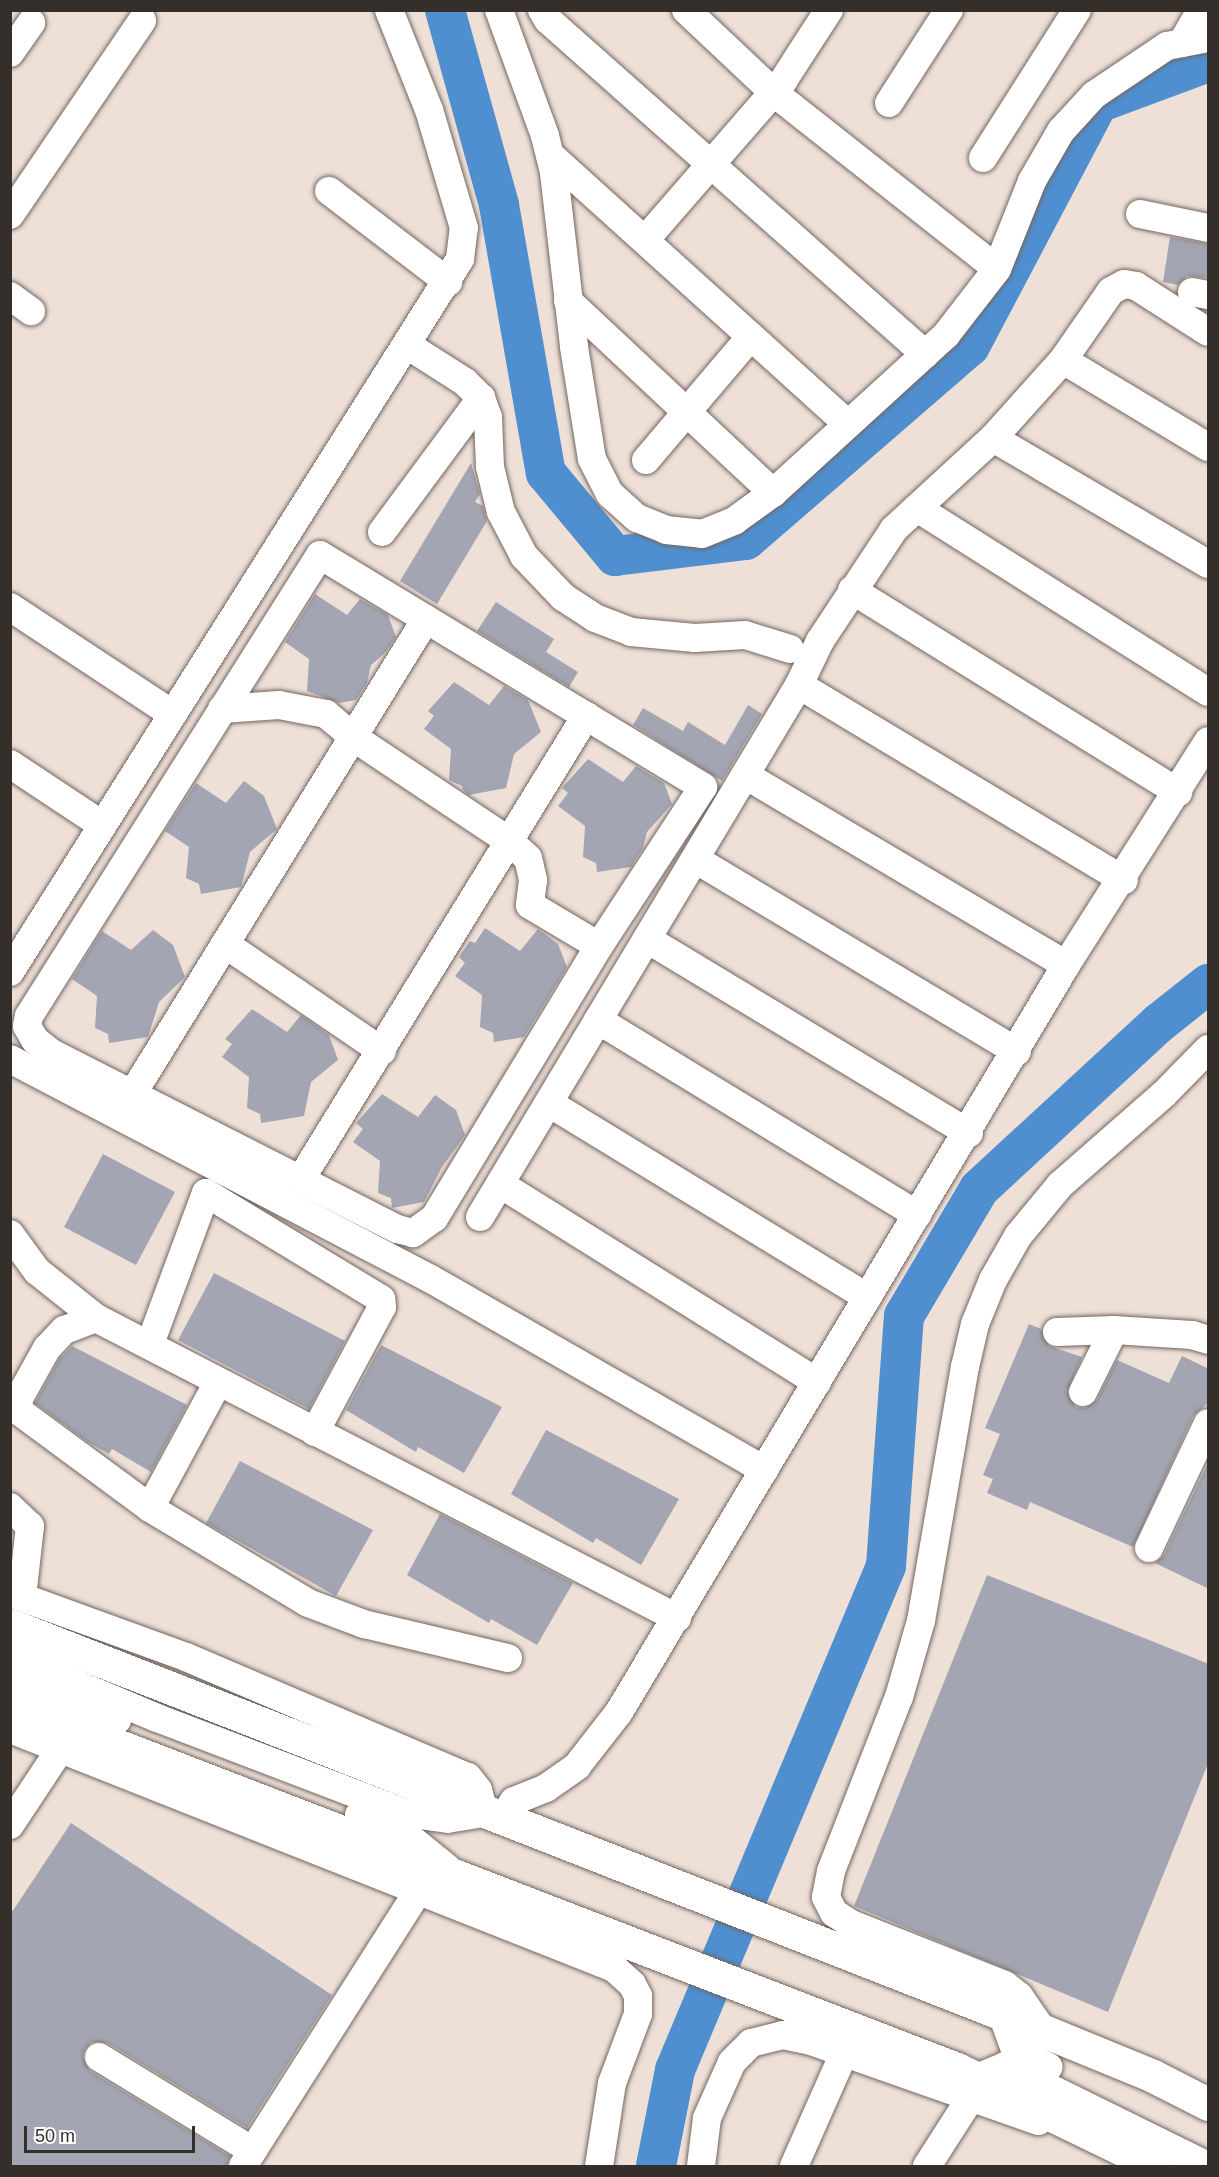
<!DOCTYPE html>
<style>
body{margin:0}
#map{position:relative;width:1219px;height:2177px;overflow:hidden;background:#eedfd7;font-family:Arial,sans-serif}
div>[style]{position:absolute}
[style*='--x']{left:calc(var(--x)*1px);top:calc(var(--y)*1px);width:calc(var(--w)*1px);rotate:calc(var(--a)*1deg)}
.river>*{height:40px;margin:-20px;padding:0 20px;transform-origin:20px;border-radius:20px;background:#4f8fd0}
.building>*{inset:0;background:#a3a5b3}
.roads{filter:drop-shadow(0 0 2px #73665f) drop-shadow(0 0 2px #73665f)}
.minor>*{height:28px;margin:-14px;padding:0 14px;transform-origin:14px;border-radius:14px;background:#fff}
.major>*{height:33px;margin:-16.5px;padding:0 16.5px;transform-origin:16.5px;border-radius:16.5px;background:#fff}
span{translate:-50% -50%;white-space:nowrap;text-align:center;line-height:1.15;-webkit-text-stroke:5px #fff;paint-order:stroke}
.frame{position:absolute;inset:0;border:12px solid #352f2c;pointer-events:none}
.scale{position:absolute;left:24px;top:2126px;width:171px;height:27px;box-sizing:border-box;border:3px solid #352f2c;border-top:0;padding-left:8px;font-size:18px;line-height:21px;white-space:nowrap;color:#352f2c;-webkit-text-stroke:4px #fff;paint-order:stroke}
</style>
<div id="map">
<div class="river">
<div style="--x:445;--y:10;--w:202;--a:74.5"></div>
<div style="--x:499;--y:205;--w:272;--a:80.1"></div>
<div style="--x:546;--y:473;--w:108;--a:50.3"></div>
<div style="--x:615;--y:556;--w:132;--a:-7"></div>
<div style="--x:746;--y:540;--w:296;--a:-40.9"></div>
<div style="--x:970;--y:346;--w:275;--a:-62.2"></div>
<div style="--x:1098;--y:103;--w:117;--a:-20.4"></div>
<div style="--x:656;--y:2166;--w:98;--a:-78.8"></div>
<div style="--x:675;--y:2070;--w:546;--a:-67.28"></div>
<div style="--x:886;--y:1566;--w:251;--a:-85.9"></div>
<div style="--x:904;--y:1316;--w:147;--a:-59.4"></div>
<div style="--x:979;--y:1189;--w:245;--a:-42.7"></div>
<div style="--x:1159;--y:1023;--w:63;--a:-38.5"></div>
</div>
<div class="building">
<div style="clip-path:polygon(1170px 237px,1209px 244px,1209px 278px,1187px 276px,1178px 285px,1163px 282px)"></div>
<div style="clip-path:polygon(471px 463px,480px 494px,475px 502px,483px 506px,487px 521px,437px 604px,400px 581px)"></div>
<div style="clip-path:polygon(315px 594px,347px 615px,360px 599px,388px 615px,396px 637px,385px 653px,371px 665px,367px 683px,356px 700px,339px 703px,307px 691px,309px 659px,285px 642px)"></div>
<div style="clip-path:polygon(496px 602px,554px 639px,546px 652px,578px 672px,569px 687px,477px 631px)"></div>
<div style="clip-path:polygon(454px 682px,489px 705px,504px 686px,528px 700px,541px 732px,514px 754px,506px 788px,469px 795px,463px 790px,462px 786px,449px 780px,451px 749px,424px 729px,434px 716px,428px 711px)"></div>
<div style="clip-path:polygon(748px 705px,762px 714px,722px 781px,633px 725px,643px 708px,683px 731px,688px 722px,725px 745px)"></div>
<div style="clip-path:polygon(588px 759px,623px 782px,636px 766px,664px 783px,672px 804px,647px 832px,643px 848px,631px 867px,597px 872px,596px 863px,583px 857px,585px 826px,558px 806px,568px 793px,562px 788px)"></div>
<div style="clip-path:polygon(244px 781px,264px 796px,277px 829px,250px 852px,241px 887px,201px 894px,199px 884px,186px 878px,189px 847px,165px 831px,196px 783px,226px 803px)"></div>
<div style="clip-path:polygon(485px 928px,520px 951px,538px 929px,558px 944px,567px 967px,524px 1037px,494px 1042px,493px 1033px,480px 1027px,482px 995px,455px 976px,465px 963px,459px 957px,470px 941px,475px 943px)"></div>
<div style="clip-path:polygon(153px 930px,173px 945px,185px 977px,159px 1002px,148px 1037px,109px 1043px,108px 1034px,95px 1028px,97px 996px,72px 979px,102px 931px,131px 950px)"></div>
<div style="clip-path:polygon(252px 1009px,287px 1032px,301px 1015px,329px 1035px,338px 1060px,311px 1082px,304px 1116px,261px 1123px,260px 1114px,247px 1108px,249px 1077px,222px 1057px,232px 1044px,225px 1039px)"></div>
<div style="clip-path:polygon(382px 1094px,418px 1117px,435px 1095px,456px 1110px,465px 1135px,442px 1167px,424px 1202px,392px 1208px,391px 1198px,378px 1193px,380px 1161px,353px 1142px,363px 1129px,356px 1123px)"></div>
<div style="clip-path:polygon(103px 1154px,175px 1192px,136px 1265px,64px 1227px)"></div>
<div style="clip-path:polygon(214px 1273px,345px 1341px,309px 1409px,178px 1340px)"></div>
<div style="clip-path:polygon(1029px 1324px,1041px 1329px,1049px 1346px,1082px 1357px,1067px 1392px,1076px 1407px,1085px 1408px,1097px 1400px,1117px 1360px,1169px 1383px,1182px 1356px,1209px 1369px,1209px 1402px,1193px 1416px,1133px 1547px,1030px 1502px,1027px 1510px,987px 1493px,993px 1479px,983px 1475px,1000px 1434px,985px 1428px)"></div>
<div style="clip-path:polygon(381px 1345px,502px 1407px,464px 1473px,418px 1447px,416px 1452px,346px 1410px)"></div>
<div style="clip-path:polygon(72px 1346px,187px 1405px,151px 1472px,112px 1449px,109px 1454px,88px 1442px,35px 1403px,60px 1358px)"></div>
<div style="clip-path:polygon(546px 1430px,679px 1499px,641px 1565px,596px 1538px,593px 1543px,511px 1494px)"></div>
<div style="clip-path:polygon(240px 1461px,373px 1530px,336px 1596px,206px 1523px)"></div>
<div style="clip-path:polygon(1209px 1461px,1209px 1589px,1155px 1563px,1164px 1555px)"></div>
<div style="clip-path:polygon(440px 1514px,573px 1583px,537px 1645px,491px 1619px,489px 1623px,407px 1575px)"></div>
<div style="clip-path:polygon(987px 1575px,1209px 1664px,1209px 1761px,1108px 2012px,854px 1906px)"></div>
<div style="clip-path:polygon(71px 1823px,332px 1995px,247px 2128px,108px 2043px,92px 2042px,85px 2049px,83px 2057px,90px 2071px,230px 2156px,227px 2166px,10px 2166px,10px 1915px)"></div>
</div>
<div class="roads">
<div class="minor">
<div style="--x:499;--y:10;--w:134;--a:69.9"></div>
<div style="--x:545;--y:136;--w:38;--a:76"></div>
<div style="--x:554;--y:173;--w:175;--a:83.4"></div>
<div style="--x:574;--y:347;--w:113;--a:80.9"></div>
<div style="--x:592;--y:459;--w:39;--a:63"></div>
<div style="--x:610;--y:494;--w:36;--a:42"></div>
<div style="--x:637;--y:518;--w:31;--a:22"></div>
<div style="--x:666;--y:530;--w:36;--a:6"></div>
<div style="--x:702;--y:534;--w:35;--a:-22"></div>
<div style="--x:734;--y:521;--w:48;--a:-35.7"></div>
<div style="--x:773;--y:493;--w:234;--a:-42.4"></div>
<div style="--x:946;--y:335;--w:83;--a:-52.3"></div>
<div style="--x:997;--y:269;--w:95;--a:-68.3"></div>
<div style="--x:1032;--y:181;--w:58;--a:-59.9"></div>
<div style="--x:1061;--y:131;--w:49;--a:-47.5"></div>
<div style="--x:1094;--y:95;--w:88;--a:-33.9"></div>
<div style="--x:1167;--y:46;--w:42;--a:-11"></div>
<div style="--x:542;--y:10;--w:12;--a:59"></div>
<div style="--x:548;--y:20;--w:504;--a:41.54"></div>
<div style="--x:686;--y:10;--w:120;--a:43.3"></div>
<div style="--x:773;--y:92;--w:285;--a:38.3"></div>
<div style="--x:1182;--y:43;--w:38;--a:-60"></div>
<div style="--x:10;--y:53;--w:37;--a:-55"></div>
<div style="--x:889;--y:103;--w:111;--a:-57.2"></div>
<div style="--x:550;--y:155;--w:401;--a:42.1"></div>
<div style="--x:983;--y:158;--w:175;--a:-57.6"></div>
<div style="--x:329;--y:191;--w:150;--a:37.4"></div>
<div style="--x:1140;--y:214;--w:69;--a:11.6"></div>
<div style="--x:10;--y:215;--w:235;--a:-55.8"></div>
<div style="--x:645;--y:240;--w:211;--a:-49"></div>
<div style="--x:783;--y:81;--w:85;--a:-57.1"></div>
<div style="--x:1192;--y:292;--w:16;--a:11"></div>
<div style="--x:10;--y:296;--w:26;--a:36"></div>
<div style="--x:568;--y:301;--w:281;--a:43.1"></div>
<div style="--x:407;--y:345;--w:69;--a:32.5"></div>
<div style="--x:465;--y:382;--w:23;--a:45"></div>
<div style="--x:481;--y:398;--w:20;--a:70"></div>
<div style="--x:488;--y:417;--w:50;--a:87.7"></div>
<div style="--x:490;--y:467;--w:46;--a:76.3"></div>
<div style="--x:501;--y:512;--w:50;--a:62.4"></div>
<div style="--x:524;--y:556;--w:57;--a:46.4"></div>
<div style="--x:563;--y:597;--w:38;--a:33"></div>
<div style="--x:595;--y:618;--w:39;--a:21"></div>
<div style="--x:631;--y:632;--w:64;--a:5.4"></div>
<div style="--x:695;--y:638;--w:50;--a:-3.4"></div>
<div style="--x:745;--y:635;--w:47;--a:17.3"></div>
<div style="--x:1063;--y:360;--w:169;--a:31"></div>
<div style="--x:993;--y:438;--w:249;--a:30.4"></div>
<div style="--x:646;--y:460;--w:162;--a:-49.7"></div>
<div style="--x:917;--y:508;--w:344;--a:32.3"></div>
<div style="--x:382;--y:532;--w:167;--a:-53.5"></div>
<div style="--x:320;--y:555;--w:448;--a:31.2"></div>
<div style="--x:703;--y:787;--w:190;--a:123.2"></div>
<div style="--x:599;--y:946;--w:318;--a:121.2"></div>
<div style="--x:434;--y:1218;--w:26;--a:144"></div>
<div style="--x:413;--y:1233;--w:16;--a:-166"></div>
<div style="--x:397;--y:1229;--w:390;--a:-153"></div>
<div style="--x:50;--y:1052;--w:19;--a:-141"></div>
<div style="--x:35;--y:1040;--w:16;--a:-120"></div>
<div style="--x:27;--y:1026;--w:10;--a:-79"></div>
<div style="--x:29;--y:1016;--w:545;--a:-57.74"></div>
<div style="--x:852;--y:590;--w:384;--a:31.8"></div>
<div style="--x:10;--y:607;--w:194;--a:33.4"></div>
<div style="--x:799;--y:685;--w:379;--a:31"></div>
<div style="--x:222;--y:709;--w:57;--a:-4"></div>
<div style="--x:279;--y:705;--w:48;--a:10.8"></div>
<div style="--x:326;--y:714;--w:35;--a:40"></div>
<div style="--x:353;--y:737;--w:187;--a:33.7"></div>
<div style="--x:509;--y:841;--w:25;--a:42"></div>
<div style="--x:528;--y:858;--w:23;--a:77"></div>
<div style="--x:533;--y:880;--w:25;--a:97"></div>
<div style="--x:530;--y:905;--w:80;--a:30.7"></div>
<div style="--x:10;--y:764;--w:110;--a:33.5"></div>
<div style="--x:745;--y:775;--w:373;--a:30.6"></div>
<div style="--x:695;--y:859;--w:375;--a:30.9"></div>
<div style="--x:647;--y:939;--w:376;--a:31.1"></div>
<div style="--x:225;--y:944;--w:190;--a:34.3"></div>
<div style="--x:10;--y:972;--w:843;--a:-57.74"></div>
<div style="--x:460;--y:259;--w:31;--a:-83"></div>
<div style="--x:464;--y:228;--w:123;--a:-106.5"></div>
<div style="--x:429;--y:110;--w:108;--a:-111.8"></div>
<div style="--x:598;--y:1020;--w:374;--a:31.4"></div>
<div style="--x:10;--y:1059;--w:475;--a:27.6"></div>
<div style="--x:431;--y:1279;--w:384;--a:29.8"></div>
<div style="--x:133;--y:1093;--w:557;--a:-58.28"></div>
<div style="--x:549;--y:1103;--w:373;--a:31.4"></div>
<div style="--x:301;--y:1179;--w:544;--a:-58.39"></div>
<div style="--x:500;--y:1184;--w:374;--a:32"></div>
<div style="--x:480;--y:1217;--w:620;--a:-59.05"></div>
<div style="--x:799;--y:685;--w:49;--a:-64.5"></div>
<div style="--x:820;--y:641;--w:134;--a:-56.5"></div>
<div style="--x:894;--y:529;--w:134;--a:-42.6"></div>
<div style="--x:993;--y:438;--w:105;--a:-48.1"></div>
<div style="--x:1063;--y:360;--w:84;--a:-55.2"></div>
<div style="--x:1111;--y:291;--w:15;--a:-28"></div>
<div style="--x:1124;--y:284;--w:12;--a:9"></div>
<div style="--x:1136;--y:286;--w:85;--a:32.6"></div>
<div style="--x:10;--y:1234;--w:46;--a:53.9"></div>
<div style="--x:37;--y:1271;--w:75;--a:38.5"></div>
<div style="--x:96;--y:1318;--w:654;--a:27.31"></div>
<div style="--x:96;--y:1318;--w:34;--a:159"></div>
<div style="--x:64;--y:1330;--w:25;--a:133"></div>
<div style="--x:47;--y:1348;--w:60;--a:119.1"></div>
<div style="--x:18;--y:1400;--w:12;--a:81"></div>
<div style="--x:20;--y:1412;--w:162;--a:36.4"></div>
<div style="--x:150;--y:1508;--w:184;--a:31"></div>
<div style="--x:308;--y:1603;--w:60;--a:20.6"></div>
<div style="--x:364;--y:1624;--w:148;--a:13.3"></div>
<div style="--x:1057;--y:1332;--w:57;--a:-2"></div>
<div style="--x:1114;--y:1330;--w:78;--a:3.7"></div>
<div style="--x:1192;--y:1335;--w:17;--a:17"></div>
<div style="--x:150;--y:1344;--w:161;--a:-69.7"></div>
<div style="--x:206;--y:1193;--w:205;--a:31.2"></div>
<div style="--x:381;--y:1299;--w:8;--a:83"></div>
<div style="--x:382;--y:1307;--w:142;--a:118.2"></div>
<div style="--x:1083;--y:1392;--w:69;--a:-63.4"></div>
<div style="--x:10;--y:1507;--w:28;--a:44"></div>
<div style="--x:30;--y:1526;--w:71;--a:96.4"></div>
<div style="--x:150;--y:1508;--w:141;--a:-61.6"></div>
<div style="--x:1149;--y:1548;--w:138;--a:-64.7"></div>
<div style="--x:10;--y:1593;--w:187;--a:20"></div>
<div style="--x:186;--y:1657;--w:306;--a:23.1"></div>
<div style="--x:468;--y:1777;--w:16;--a:52"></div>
<div style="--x:478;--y:1790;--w:24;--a:75"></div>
<div style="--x:484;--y:1813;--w:36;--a:171"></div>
<div style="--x:448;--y:1819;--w:42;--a:-171.9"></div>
<div style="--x:406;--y:1813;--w:267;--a:-159.1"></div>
<div style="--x:157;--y:1718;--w:160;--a:-157.1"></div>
<div style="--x:10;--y:1681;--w:114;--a:20"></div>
<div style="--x:10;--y:1729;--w:650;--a:21.59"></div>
<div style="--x:614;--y:1968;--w:24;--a:42"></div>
<div style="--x:632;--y:1984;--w:13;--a:63"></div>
<div style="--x:638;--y:1996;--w:18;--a:90"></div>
<div style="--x:638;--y:2014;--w:74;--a:110.6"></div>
<div style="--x:612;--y:2083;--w:84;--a:98.9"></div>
<div style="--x:359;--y:1815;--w:56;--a:24.3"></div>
<div style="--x:410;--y:1838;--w:48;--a:39"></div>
<div style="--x:501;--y:1820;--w:23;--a:-56"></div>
<div style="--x:514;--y:1801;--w:35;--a:-22"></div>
<div style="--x:546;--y:1788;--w:38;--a:-35"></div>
<div style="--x:577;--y:1766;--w:68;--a:-52.1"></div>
<div style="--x:619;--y:1712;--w:871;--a:-59.1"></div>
<div style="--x:1066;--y:965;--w:265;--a:-57.6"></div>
<div style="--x:10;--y:1825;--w:92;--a:-56.5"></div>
<div style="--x:1002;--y:2014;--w:37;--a:70"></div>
<div style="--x:1015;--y:2049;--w:38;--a:28"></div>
<div style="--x:1043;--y:2031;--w:42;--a:-124.4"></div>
<div style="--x:1019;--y:1996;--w:18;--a:-142"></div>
<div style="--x:1005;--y:1985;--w:166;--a:-158.4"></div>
<div style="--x:851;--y:1924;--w:20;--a:-147"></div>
<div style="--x:834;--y:1913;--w:18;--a:-117"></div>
<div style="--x:826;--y:1897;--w:26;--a:-79"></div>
<div style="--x:831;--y:1871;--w:187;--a:-68.7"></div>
<div style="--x:899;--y:1697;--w:79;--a:-73.9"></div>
<div style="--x:921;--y:1621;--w:258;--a:-80.2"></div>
<div style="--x:965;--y:1367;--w:44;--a:-76.9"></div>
<div style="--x:975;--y:1324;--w:48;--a:-67.8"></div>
<div style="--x:993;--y:1280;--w:51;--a:-60.4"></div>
<div style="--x:1018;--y:1236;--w:66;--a:-50.5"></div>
<div style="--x:1060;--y:1185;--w:138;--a:-41.2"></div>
<div style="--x:1164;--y:1094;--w:63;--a:-45.6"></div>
<div style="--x:99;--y:2057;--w:180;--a:31.4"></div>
<div style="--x:977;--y:2078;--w:30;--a:-23"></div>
<div style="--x:1005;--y:2066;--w:226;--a:26.2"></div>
<div style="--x:243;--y:2166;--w:348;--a:-57.5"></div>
<div style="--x:701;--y:2166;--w:48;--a:-82.9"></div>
<div style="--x:707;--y:2118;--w:61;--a:-65.9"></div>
<div style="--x:732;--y:2062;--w:27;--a:-45"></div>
<div style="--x:751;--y:2043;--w:33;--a:-14"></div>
<div style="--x:783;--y:2035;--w:29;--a:12"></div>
<div style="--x:811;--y:2041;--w:241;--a:19.4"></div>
<div style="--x:794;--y:2166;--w:124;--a:-66.1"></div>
<div style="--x:927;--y:2166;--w:80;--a:-57.3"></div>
</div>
<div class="major">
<div style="--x:10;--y:1625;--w:1053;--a:21.4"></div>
<div style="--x:990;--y:2009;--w:176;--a:22.3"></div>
<div style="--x:1153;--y:2076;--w:62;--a:27"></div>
<div style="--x:10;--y:1704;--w:1015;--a:21.08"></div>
<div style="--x:957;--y:2069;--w:222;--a:25.9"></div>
</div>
</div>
<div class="frame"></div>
<div class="scale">50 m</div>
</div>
